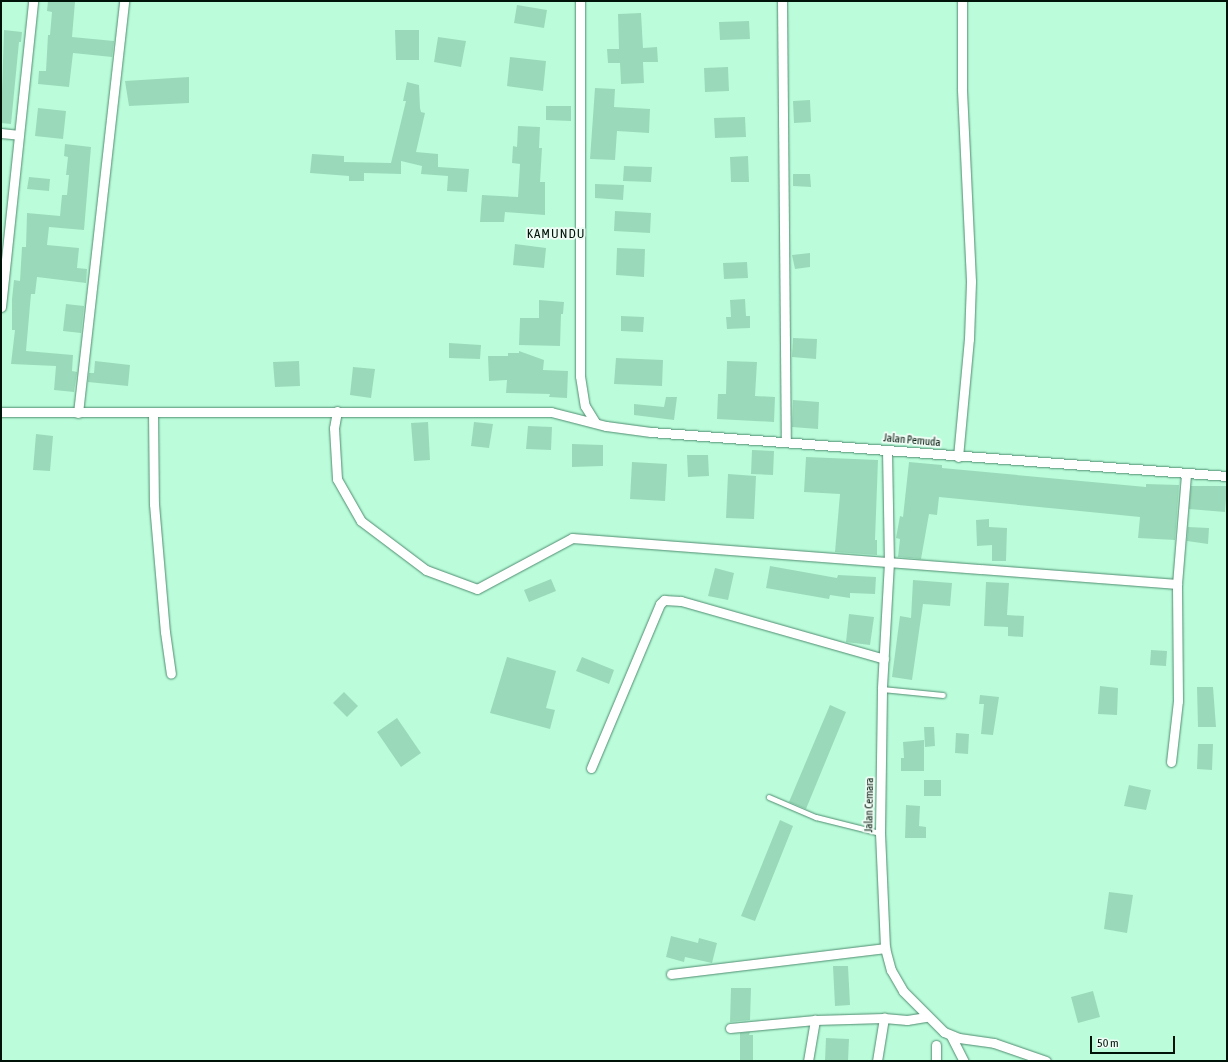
<!DOCTYPE html>
<style>
body{margin:0}
#map{position:relative;width:1228px;height:1062px;overflow:hidden;background:#bbfddb;font-family:"Asap Condensed",sans-serif}
div>[style]{position:absolute}
[style*='--x']{left:calc(var(--x)*1px);top:calc(var(--y)*1px);width:calc(var(--w)*1px);rotate:calc(var(--a)*1deg)}
.building>*{inset:0;background:#9adaba}
.roads{filter:drop-shadow(0 0 1px #4e8c6f) drop-shadow(0 0 1px #4e8c6f)}
.service>*{height:4.5px;margin:-2.25px;padding:0 2.25px;transform-origin:2.25px;border-radius:2.25px;background:#fff}
.minor>*{height:9px;margin:-4.5px;padding:0 4.5px;transform-origin:4.5px;border-radius:4.5px;background:#fff}
span{translate:-50% -50%;white-space:nowrap;text-align:center;line-height:1.15;-webkit-text-stroke:4px #effcf5;paint-order:stroke}
.street-label{font-size:11px;color:#001308}
.quarter-label{font-size:13px;color:#001308;letter-spacing:1px}
.frame{position:absolute;inset:0;border:2px solid #001308;pointer-events:none}
.scale{position:absolute;left:1090px;top:1036px;width:85px;height:18px;box-sizing:border-box;border:2px solid #001308;border-top:0;padding-left:5px;font-size:12px;line-height:14px;white-space:nowrap;color:#001308;-webkit-text-stroke:3px #effcf5;paint-order:stroke}
</style>
<div id="map">
<div class="building">
<div style="clip-path:polygon(48px 1px,75px 2px,72px 37px,114px 41px,112px 57px,73px 53px,69px 87px,38px 84px,39px 71px,46px 71px,48px 35px,50px 35px,52px 12px,47px 11px)"></div>
<div style="clip-path:polygon(517px 5px,547px 10px,544px 28px,514px 23px)"></div>
<div style="clip-path:polygon(641px 13px,643px 48px,657px 47px,658px 62px,643px 62px,644px 83px,621px 84px,620px 63px,608px 63px,607px 49px,619px 49px,618px 14px)"></div>
<div style="clip-path:polygon(749px 21px,750px 39px,720px 40px,719px 22px)"></div>
<div style="clip-path:polygon(4px 30px,22px 32px,21px 42px,19px 42px,11px 124px,1px 123px)"></div>
<div style="clip-path:polygon(395px 30px,419px 30px,419px 60px,396px 60px)"></div>
<div style="clip-path:polygon(438px 37px,466px 41px,461px 67px,434px 62px)"></div>
<div style="clip-path:polygon(510px 57px,546px 61px,543px 91px,507px 86px)"></div>
<div style="clip-path:polygon(728px 67px,729px 91px,705px 92px,704px 68px)"></div>
<div style="clip-path:polygon(189px 77px,189px 103px,129px 106px,125px 81px)"></div>
<div style="clip-path:polygon(407px 82px,419px 85px,420px 108px,421px 112px,425px 113px,416px 152px,438px 154px,438px 167px,469px 169px,467px 192px,447px 191px,448px 176px,421px 174px,422px 166px,401px 161px,401px 174px,364px 173px,364px 181px,349px 181px,349px 176px,310px 173px,312px 154px,344px 156px,344px 162px,391px 163px,406px 101px,403px 101px)"></div>
<div style="clip-path:polygon(595px 88px,615px 89px,614px 107px,650px 109px,649px 133px,617px 131px,615px 160px,590px 159px)"></div>
<div style="clip-path:polygon(810px 100px,811px 122px,794px 123px,793px 101px)"></div>
<div style="clip-path:polygon(546px 106px,571px 106px,571px 121px,546px 120px)"></div>
<div style="clip-path:polygon(38px 108px,66px 111px,63px 139px,35px 136px)"></div>
<div style="clip-path:polygon(745px 117px,746px 137px,715px 138px,714px 118px)"></div>
<div style="clip-path:polygon(518px 126px,540px 127px,539px 148px,542px 148px,540px 182px,545px 182px,545px 215px,505px 212px,504px 222px,480px 222px,482px 195px,518px 197px,520px 164px,512px 163px,513px 146px,517px 147px)"></div>
<div style="clip-path:polygon(65px 144px,91px 147px,84px 230px,49px 227px,47px 245px,79px 248px,77px 268px,87px 269px,86px 283px,37px 277px,35px 294px,31px 294px,26px 351px,73px 355px,72px 371px,77px 372px,74px 392px,54px 390px,56px 366px,11px 364px,15px 330px,12px 330px,12px 299px,14px 280px,20px 281px,22px 247px,26px 247px,27px 213px,60px 216px,62px 195px,67px 195px,69px 175px,66px 175px,68px 157px,64px 156px)"></div>
<div style="clip-path:polygon(748px 156px,749px 182px,731px 182px,730px 157px)"></div>
<div style="clip-path:polygon(624px 166px,652px 167px,651px 182px,623px 181px)"></div>
<div style="clip-path:polygon(793px 174px,810px 174px,811px 187px,793px 186px)"></div>
<div style="clip-path:polygon(29px 177px,50px 179px,49px 191px,27px 189px)"></div>
<div style="clip-path:polygon(595px 184px,624px 185px,623px 200px,595px 198px)"></div>
<div style="clip-path:polygon(615px 211px,651px 213px,650px 233px,614px 231px)"></div>
<div style="clip-path:polygon(515px 244px,546px 248px,544px 268px,513px 265px)"></div>
<div style="clip-path:polygon(617px 248px,645px 249px,644px 277px,616px 275px)"></div>
<div style="clip-path:polygon(810px 253px,810px 267px,795px 269px,792px 255px)"></div>
<div style="clip-path:polygon(747px 262px,748px 278px,724px 279px,723px 263px)"></div>
<div style="clip-path:polygon(745px 299px,746px 316px,750px 316px,750px 328px,727px 329px,726px 317px,731px 317px,730px 300px)"></div>
<div style="clip-path:polygon(539px 300px,564px 302px,563px 314px,561px 314px,560px 346px,519px 345px,520px 318px,539px 318px)"></div>
<div style="clip-path:polygon(66px 304px,84px 306px,81px 333px,63px 331px)"></div>
<div style="clip-path:polygon(621px 316px,644px 317px,643px 332px,621px 331px)"></div>
<div style="clip-path:polygon(793px 338px,817px 339px,816px 359px,792px 357px)"></div>
<div style="clip-path:polygon(449px 343px,481px 345px,480px 359px,449px 358px)"></div>
<div style="clip-path:polygon(519px 351px,544px 360px,543px 370px,568px 371px,567px 398px,549px 397px,550px 394px,506px 393px,507px 380px,489px 381px,488px 356px,508px 356px,508px 353px,519px 353px)"></div>
<div style="clip-path:polygon(616px 358px,663px 360px,662px 386px,614px 384px)"></div>
<div style="clip-path:polygon(95px 361px,130px 365px,128px 386px,88px 382px,89px 373px,94px 373px)"></div>
<div style="clip-path:polygon(299px 361px,300px 386px,275px 387px,273px 362px)"></div>
<div style="clip-path:polygon(727px 361px,757px 362px,755px 396px,775px 397px,774px 422px,717px 419px,718px 394px,726px 394px)"></div>
<div style="clip-path:polygon(353px 367px,375px 369px,371px 398px,350px 395px)"></div>
<div style="clip-path:polygon(666px 397px,677px 397px,674px 420px,634px 415px,634px 404px,664px 407px)"></div>
<div style="clip-path:polygon(793px 400px,819px 402px,818px 429px,792px 427px)"></div>
<div style="clip-path:polygon(428px 422px,430px 460px,414px 461px,411px 423px)"></div>
<div style="clip-path:polygon(474px 422px,493px 424px,489px 448px,471px 446px)"></div>
<div style="clip-path:polygon(528px 426px,552px 427px,551px 450px,526px 449px)"></div>
<div style="clip-path:polygon(36px 434px,53px 436px,50px 471px,33px 470px)"></div>
<div style="clip-path:polygon(572px 444px,603px 445px,603px 466px,572px 467px)"></div>
<div style="clip-path:polygon(752px 450px,774px 451px,773px 475px,751px 474px)"></div>
<div style="clip-path:polygon(687px 455px,708px 455px,709px 476px,688px 477px)"></div>
<div style="clip-path:polygon(806px 457px,878px 460px,875px 540px,877px 540px,877px 555px,835px 552px,840px 494px,804px 492px)"></div>
<div style="clip-path:polygon(632px 462px,667px 464px,665px 501px,630px 499px)"></div>
<div style="clip-path:polygon(909px 462px,942px 465px,942px 468px,1146px 487px,1146px 484px,1179px 485px,1175px 540px,1138px 538px,1140px 517px,939px 497px,937px 515px,929px 514px,921px 559px,898px 557px,900px 539px,896px 538px,900px 516px,903px 517px)"></div>
<div style="clip-path:polygon(728px 474px,756px 476px,754px 519px,726px 518px)"></div>
<div style="clip-path:polygon(1191px 486px,1227px 486px,1225px 512px,1189px 509px)"></div>
<div style="clip-path:polygon(989px 519px,989px 527px,1007px 528px,1006px 561px,992px 561px,992px 545px,977px 546px,976px 520px)"></div>
<div style="clip-path:polygon(1188px 527px,1209px 528px,1208px 544px,1187px 541px)"></div>
<div style="clip-path:polygon(770px 566px,837px 578px,838px 575px,876px 577px,875px 594px,850px 593px,850px 598px,830px 595px,829px 599px,766px 588px)"></div>
<div style="clip-path:polygon(715px 568px,734px 573px,728px 600px,708px 596px)"></div>
<div style="clip-path:polygon(551px 579px,556px 591px,529px 602px,524px 590px)"></div>
<div style="clip-path:polygon(913px 580px,952px 583px,950px 606px,923px 604px,912px 680px,892px 677px,900px 616px,911px 618px)"></div>
<div style="clip-path:polygon(986px 582px,1009px 583px,1007px 615px,1024px 616px,1023px 637px,1008px 636px,1008px 627px,984px 626px)"></div>
<div style="clip-path:polygon(849px 614px,874px 617px,870px 645px,846px 642px)"></div>
<div style="clip-path:polygon(1151px 650px,1167px 651px,1166px 666px,1150px 665px)"></div>
<div style="clip-path:polygon(507px 657px,556px 671px,546px 708px,555px 710px,550px 729px,490px 713px)"></div>
<div style="clip-path:polygon(582px 657px,614px 670px,609px 684px,576px 671px)"></div>
<div style="clip-path:polygon(1100px 686px,1118px 688px,1117px 715px,1098px 714px)"></div>
<div style="clip-path:polygon(1197px 687px,1213px 687px,1216px 727px,1198px 727px)"></div>
<div style="clip-path:polygon(344px 692px,358px 706px,347px 717px,333px 703px)"></div>
<div style="clip-path:polygon(980px 695px,999px 697px,993px 735px,981px 734px,984px 704px,979px 704px)"></div>
<div style="clip-path:polygon(830px 705px,846px 712px,806px 809px,789px 802px)"></div>
<div style="clip-path:polygon(397px 718px,421px 753px,401px 767px,377px 732px)"></div>
<div style="clip-path:polygon(924px 727px,934px 727px,935px 746px,925px 747px)"></div>
<div style="clip-path:polygon(956px 733px,969px 734px,968px 754px,955px 753px)"></div>
<div style="clip-path:polygon(924px 740px,924px 771px,901px 771px,901px 758px,904px 758px,903px 742px)"></div>
<div style="clip-path:polygon(1198px 744px,1213px 744px,1212px 770px,1197px 769px)"></div>
<div style="clip-path:polygon(924px 780px,941px 780px,941px 796px,924px 796px)"></div>
<div style="clip-path:polygon(1129px 785px,1151px 790px,1146px 810px,1124px 806px)"></div>
<div style="clip-path:polygon(906px 805px,920px 806px,919px 826px,926px 827px,926px 838px,905px 838px)"></div>
<div style="clip-path:polygon(780px 820px,793px 826px,755px 921px,741px 916px)"></div>
<div style="clip-path:polygon(1109px 892px,1133px 895px,1127px 933px,1104px 929px)"></div>
<div style="clip-path:polygon(671px 936px,698px 943px,699px 938px,717px 943px,712px 963px,685px 957px,684px 962px,666px 957px)"></div>
<div style="clip-path:polygon(833px 966px,848px 966px,850px 1005px,835px 1006px)"></div>
<div style="clip-path:polygon(731px 988px,751px 988px,750px 1020px,730px 1022px)"></div>
<div style="clip-path:polygon(1093px 991px,1100px 1017px,1078px 1023px,1071px 997px)"></div>
<div style="clip-path:polygon(750px 1032px,749px 1035px,753px 1035px,753px 1061px,740px 1061px,740px 1033px)"></div>
<div style="clip-path:polygon(826px 1038px,849px 1039px,848px 1061px,825px 1061px)"></div>
</div>
<div class="roads">
<div class="service">
<div style="--x:882;--y:689;--w:61;--a:5.6"></div>
<div style="--x:769;--y:797;--w:51;--a:23.1"></div>
<div style="--x:816;--y:817;--w:66;--a:14"></div>
</div>
<div class="minor">
<div style="--x:580;--y:1;--w:375;--a:90"></div>
<div style="--x:580;--y:376;--w:30;--a:81"></div>
<div style="--x:585;--y:406;--w:19;--a:58"></div>
<div style="--x:782;--y:1;--w:440;--a:89.5"></div>
<div style="--x:1;--y:133;--w:18;--a:6"></div>
<div style="--x:1;--y:307;--w:308;--a:-84"></div>
<div style="--x:337;--y:411;--w:17;--a:100"></div>
<div style="--x:334;--y:428;--w:51;--a:86.6"></div>
<div style="--x:337;--y:479;--w:48;--a:60.3"></div>
<div style="--x:361;--y:521;--w:81;--a:37"></div>
<div style="--x:426;--y:570;--w:54;--a:20.4"></div>
<div style="--x:477;--y:589;--w:108;--a:-28.2"></div>
<div style="--x:572;--y:538;--w:607;--a:4.35"></div>
<div style="--x:1;--y:412;--w:550;--a:0"></div>
<div style="--x:551;--y:412;--w:57;--a:14.3"></div>
<div style="--x:606;--y:426;--w:45;--a:7.6"></div>
<div style="--x:651;--y:432;--w:578;--a:4.37"></div>
<div style="--x:153;--y:412;--w:92;--a:89.4"></div>
<div style="--x:154;--y:504;--w:128;--a:85.1"></div>
<div style="--x:165;--y:632;--w:42;--a:81.9"></div>
<div style="--x:78;--y:413;--w:415;--a:-83.6"></div>
<div style="--x:887;--y:450;--w:112;--a:89"></div>
<div style="--x:889;--y:562;--w:127;--a:93.2"></div>
<div style="--x:882;--y:689;--w:144;--a:90.8"></div>
<div style="--x:880;--y:833;--w:115;--a:87.5"></div>
<div style="--x:885;--y:948;--w:23;--a:75"></div>
<div style="--x:891;--y:970;--w:24;--a:60"></div>
<div style="--x:903;--y:991;--w:58;--a:45"></div>
<div style="--x:944;--y:1032;--w:16;--a:22"></div>
<div style="--x:959;--y:1038;--w:35;--a:8"></div>
<div style="--x:994;--y:1043;--w:55;--a:19.1"></div>
<div style="--x:958;--y:457;--w:119;--a:-84.7"></div>
<div style="--x:969;--y:339;--w:58;--a:-88"></div>
<div style="--x:971;--y:281;--w:193;--a:-92.7"></div>
<div style="--x:962;--y:88;--w:87;--a:-90"></div>
<div style="--x:1171;--y:762;--w:61;--a:-83.5"></div>
<div style="--x:1178;--y:701;--w:117;--a:-90.5"></div>
<div style="--x:1177;--y:584;--w:110;--a:-85.3"></div>
<div style="--x:591;--y:768;--w:178;--a:-67.2"></div>
<div style="--x:660;--y:604;--w:6;--a:-45"></div>
<div style="--x:664;--y:600;--w:17;--a:3"></div>
<div style="--x:681;--y:601;--w:211;--a:15.9"></div>
<div style="--x:671;--y:974;--w:216;--a:-6.9"></div>
<div style="--x:730;--y:1028;--w:85;--a:-5.4"></div>
<div style="--x:815;--y:1020;--w:69;--a:-1.7"></div>
<div style="--x:884;--y:1018;--w:23;--a:5"></div>
<div style="--x:907;--y:1020;--w:20;--a:-9"></div>
<div style="--x:951;--y:1036;--w:28;--a:63"></div>
<div style="--x:808;--y:1061;--w:42;--a:-80.3"></div>
<div style="--x:877;--y:1061;--w:44;--a:-80.8"></div>
<div style="--x:936;--y:1061;--w:16;--a:-90"></div>
</div>
</div>
<div class="street-label">
<span style="left:912px;top:440px;rotate:5deg">Jalan Pemuda</span>
<span style="left:869px;top:805px;rotate:-89deg">Jalan Cemara</span>
</div>
<div class="quarter-label">
<span style="left:556px;top:234px">KAMUNDU</span>
</div>
<div class="frame"></div>
<div class="scale">50 m</div>
</div>
